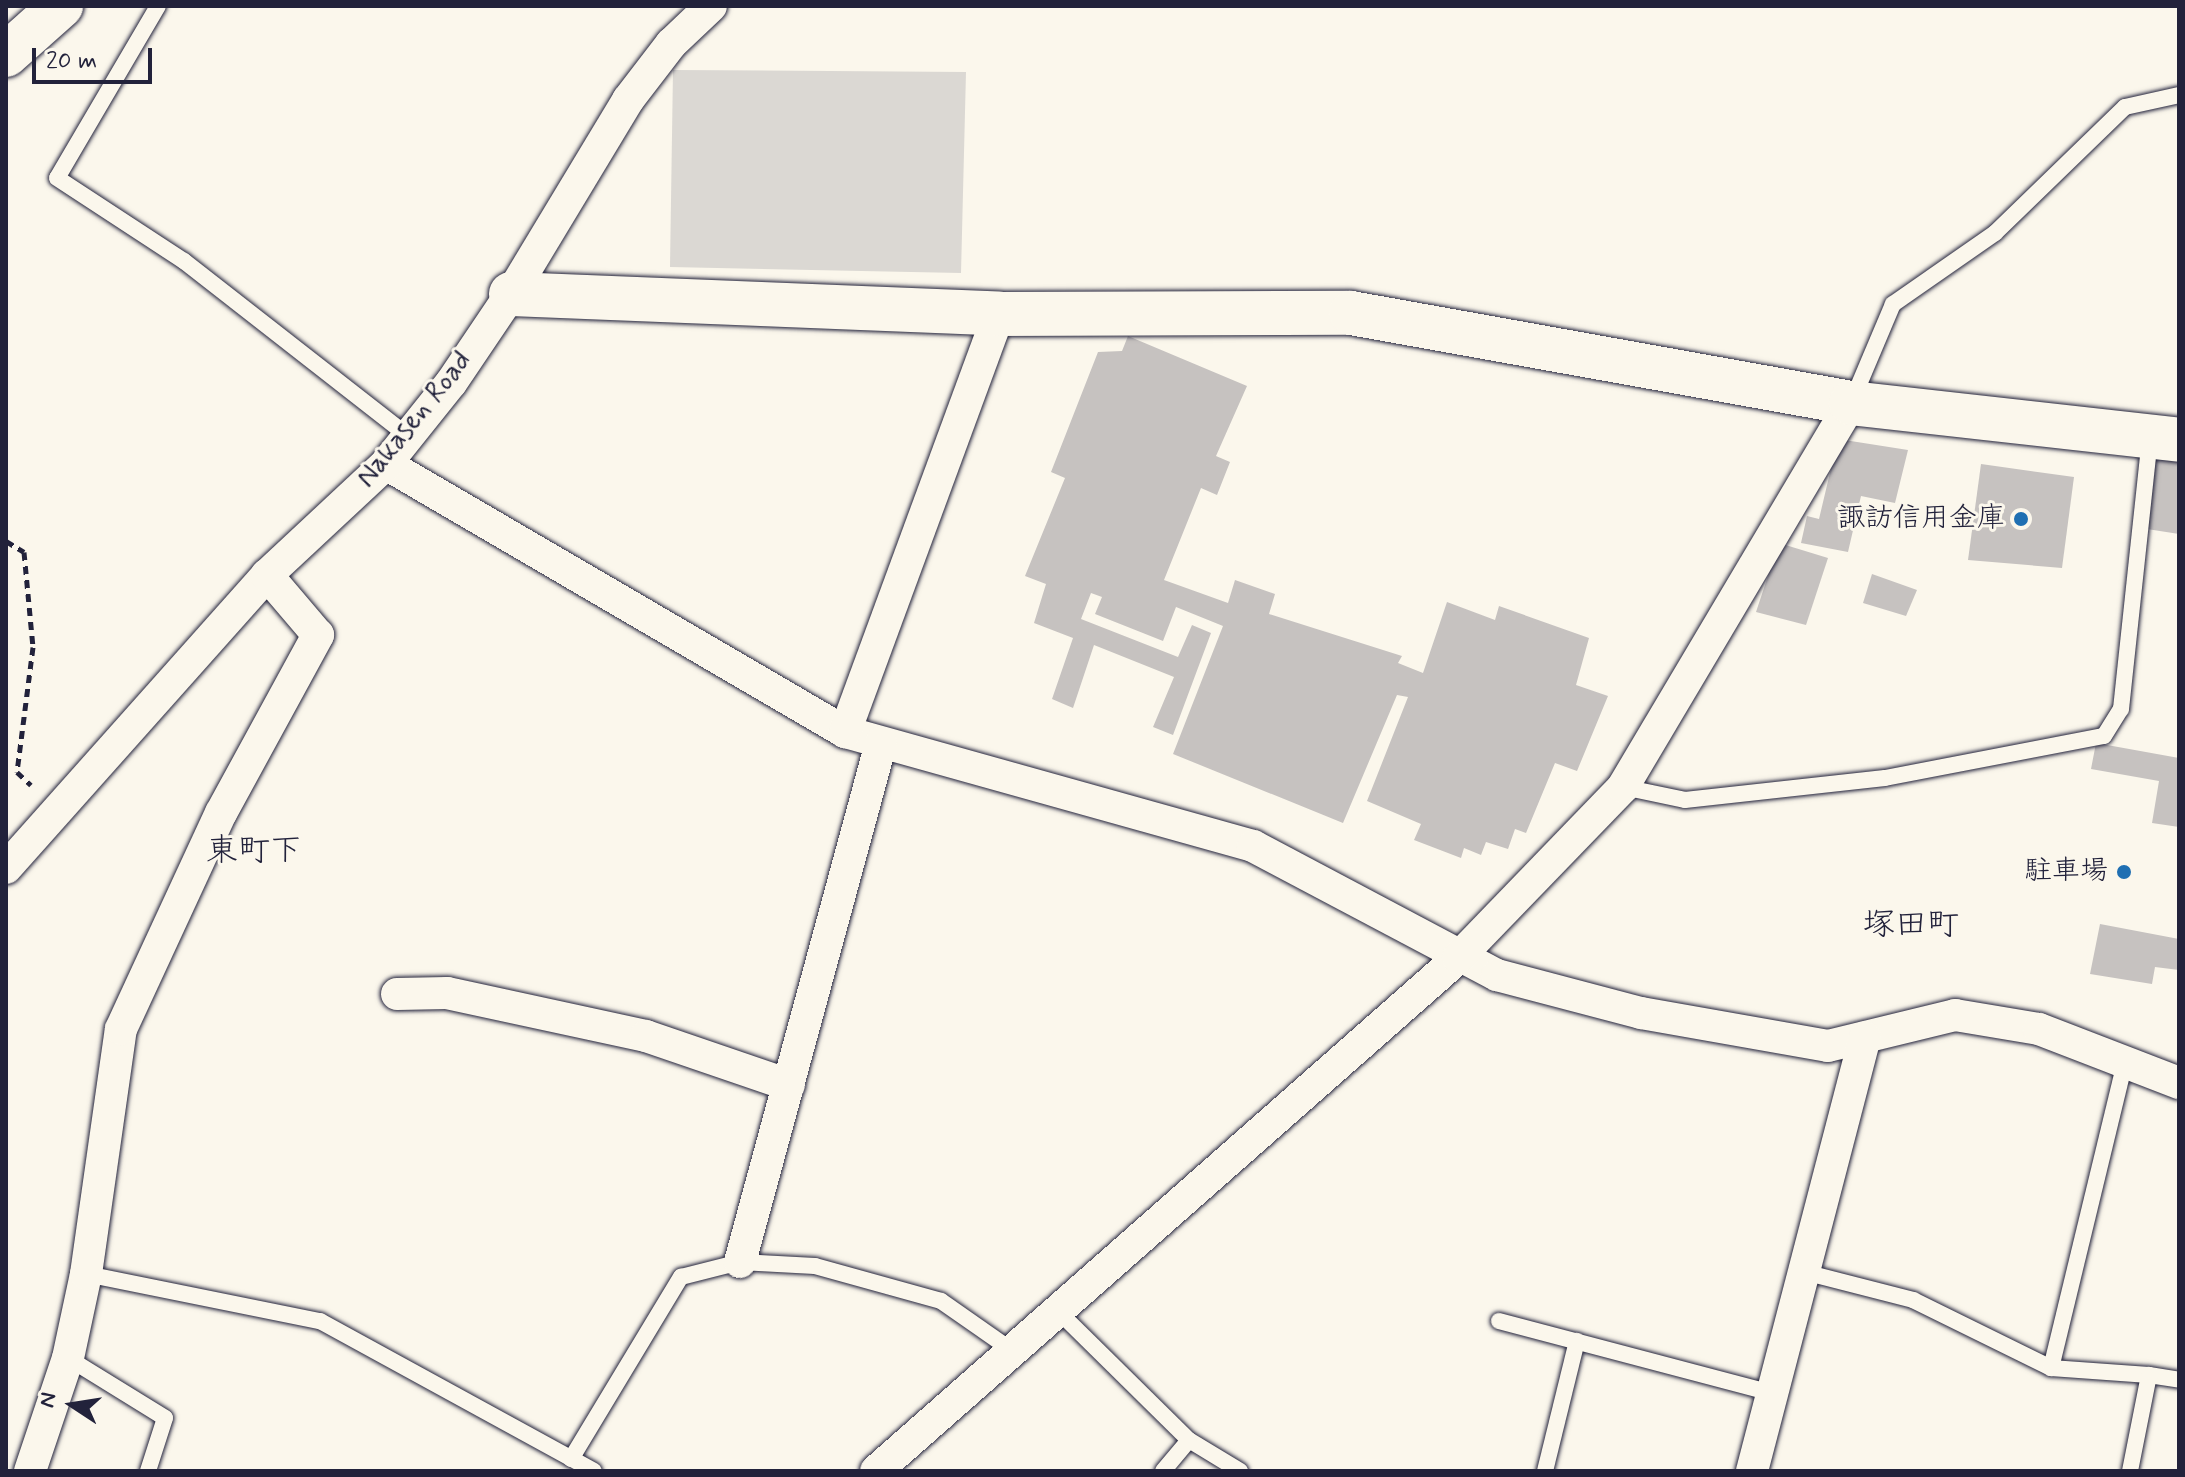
<!DOCTYPE html>
<meta charset="utf-8">
<style>
body{margin:0}
#map{position:relative;width:2185px;height:1477px;overflow:hidden;background:#fbf7ec;font-family:Mynerve,"Klee One",sans-serif}
div>[style]{position:absolute}
[style*='--x']{left:calc(var(--x)*1px);top:calc(var(--y)*1px);width:calc(var(--w)*1px);rotate:calc(var(--a)*1deg)}
.green>*{inset:0;background:#dbd8d3}
.building>*{inset:0;background:#c6c2c0}
.path>*{height:5px;margin-top:-2.5px;transform-origin:0;background:repeating-linear-gradient(90deg,#22223b 0 8px,transparent 0 14px)}
.roads{filter:drop-shadow(0 0 2px #22223b) drop-shadow(0 0 2px #22223b)}
.lane>*{height:16px;margin:-8px;padding:0 8px;transform-origin:8px;border-radius:8px;background:#fbf7ec}
.street>*{height:32px;margin:-16px;padding:0 16px;transform-origin:16px;border-radius:16px;background:#fbf7ec}
.secondary>*{height:44px;margin:-22px;padding:0 22px;transform-origin:22px;border-radius:22px;background:#fbf7ec}
.highway>*{height:44px;margin:-22px;padding:0 22px;transform-origin:22px;border-radius:22px;background:#fbf7ec}
.dots>*{width:22px;height:22px;translate:-50% -50%;box-sizing:border-box;border:4px solid #fbf7ec;border-radius:50%}
span{translate:-50% -50%;white-space:nowrap;text-align:center;line-height:1.15;-webkit-text-stroke:6px #fbf7ec;paint-order:stroke}
.street-label{font-size:28px;color:#22223b}
.poi-label{font-size:28px;color:#22223b}
.right{translate:-100% -50%;text-align:right}
.quarter-label{font-size:32px;color:#22223b}
.frame{position:absolute;inset:0;border:8px solid #22223b;pointer-events:none}
.north{position:absolute;left:32px;top:1365px;width:80px;height:80px;-webkit-text-stroke:6px #fbf7ec;paint-order:stroke;rotate:282deg;font-size:22px;font-weight:700;line-height:32px;text-align:center;color:#22223b}
.north::after{content:'';display:block;margin:auto;width:28px;height:36px;background:#22223b;clip-path:polygon(50% 0,100% 100%,50% 72%,0 100%)}
.scale{position:absolute;left:32px;top:48px;width:120px;height:36px;box-sizing:border-box;border:4px solid #22223b;border-top:0;padding-left:10px;font-size:24px;line-height:28px;white-space:nowrap;color:#22223b;-webkit-text-stroke:6px #fbf7ec;paint-order:stroke}
</style>
<div id="map">
<div class="green">
<div style="clip-path:polygon(673px 70px,966px 72px,961px 273px,670px 267px)"></div>
</div>
<div class="building">
<div style="clip-path:polygon(1128px 336px,1247px 386px,1216px 456px,1230px 462px,1217px 495px,1201px 488px,1164px 580px,1228px 603px,1235px 580px,1275px 594px,1269px 614px,1402px 656px,1398px 663px,1423px 673px,1447px 602px,1495px 620px,1499px 606px,1589px 638px,1576px 685px,1608px 696px,1577px 771px,1555px 763px,1526px 833px,1515px 829px,1508px 849px,1486px 842px,1481px 855px,1464px 848px,1461px 858px,1414px 840px,1421px 824px,1367px 801px,1408px 697px,1397px 695px,1343px 823px,1173px 754px,1223px 626px,1176px 607px,1163px 641px,1095px 614px,1102px 597px,1091px 593px,1081px 619px,1178px 657px,1192px 625px,1211px 633px,1173px 735px,1153px 727px,1174px 677px,1094px 645px,1073px 708px,1052px 699px,1073px 638px,1034px 623px,1046px 584px,1025px 576px,1065px 478px,1051px 472px,1098px 352px,1122px 351px)"></div>
<div style="clip-path:polygon(1838px 439px,1908px 450px,1895px 503px,1861px 496px,1848px 552px,1801px 543px,1807px 516px,1819px 519px)"></div>
<div style="clip-path:polygon(2156px 455px,2179px 457px,2179px 534px,2147px 529px)"></div>
<div style="clip-path:polygon(1981px 464px,2074px 477px,2062px 568px,1968px 560px)"></div>
<div style="clip-path:polygon(1779px 543px,1828px 558px,1806px 625px,1756px 612px)"></div>
<div style="clip-path:polygon(1872px 574px,1917px 590px,1906px 616px,1863px 603px)"></div>
<div style="clip-path:polygon(2096px 743px,2179px 758px,2179px 827px,2152px 823px,2159px 781px,2091px 769px)"></div>
<div style="clip-path:polygon(2100px 924px,2179px 939px,2179px 970px,2155px 967px,2152px 984px,2090px 974px)"></div>
</div>
<div class="path">
<div style="--x:6;--y:541;--w:21;--a:31"></div>
<div style="--x:24;--y:552;--w:95;--a:84.6"></div>
<div style="--x:33;--y:647;--w:126;--a:97.3"></div>
<div style="--x:17;--y:772;--w:19;--a:43"></div>
</div>
<div class="roads">
<div class="lane">
<div style="--x:158;--y:6;--w:199;--a:120.4"></div>
<div style="--x:57;--y:178;--w:152;--a:33.2"></div>
<div style="--x:184;--y:261;--w:283;--a:38"></div>
<div style="--x:1852;--y:401;--w:105;--a:-67.1"></div>
<div style="--x:1893;--y:304;--w:124;--a:-34.8"></div>
<div style="--x:1995;--y:233;--w:181;--a:-44.1"></div>
<div style="--x:2125;--y:107;--w:55;--a:-12.5"></div>
<div style="--x:1623;--y:787;--w:63;--a:11.8"></div>
<div style="--x:1685;--y:800;--w:201;--a:-6.3"></div>
<div style="--x:1885;--y:778;--w:223;--a:-10.9"></div>
<div style="--x:2104;--y:736;--w:32;--a:-58"></div>
<div style="--x:2121;--y:709;--w:272;--a:-83.9"></div>
<div style="--x:1804;--y:1272;--w:113;--a:14.4"></div>
<div style="--x:1913;--y:1300;--w:154;--a:26.2"></div>
<div style="--x:2051;--y:1368;--w:98;--a:4.1"></div>
<div style="--x:86;--y:1274;--w:239;--a:11.4"></div>
<div style="--x:320;--y:1321;--w:312;--a:28.7"></div>
<div style="--x:1059;--y:1312;--w:182;--a:44.6"></div>
<div style="--x:1189;--y:1440;--w:60;--a:31.3"></div>
<div style="--x:1499;--y:1321;--w:282;--a:14.8"></div>
<div style="--x:68;--y:1358;--w:114;--a:31.7"></div>
<div style="--x:165;--y:1418;--w:56;--a:107.8"></div>
<div style="--x:2051;--y:1368;--w:315;--a:-76.4"></div>
<div style="--x:571;--y:1459;--w:213;--a:-58.9"></div>
<div style="--x:681;--y:1277;--w:61;--a:-14.3"></div>
<div style="--x:740;--y:1262;--w:75;--a:3.1"></div>
<div style="--x:815;--y:1266;--w:131;--a:15.5"></div>
<div style="--x:941;--y:1301;--w:89;--a:34.9"></div>
<div style="--x:1163;--y:1471;--w:40;--a:-50"></div>
<div style="--x:1545;--y:1471;--w:134;--a:-76.2"></div>
<div style="--x:2130;--y:1471;--w:98;--a:-78.8"></div>
<div style="--x:2149;--y:1375;--w:30;--a:9"></div>
</div>
<div class="street">
<div style="--x:386;--y:464;--w:532;--a:30.28"></div>
<div style="--x:845;--y:732;--w:424;--a:15.6"></div>
<div style="--x:1253;--y:846;--w:276;--a:27.9"></div>
<div style="--x:1497;--y:975;--w:149;--a:14.8"></div>
<div style="--x:1641;--y:1013;--w:190;--a:10"></div>
<div style="--x:1828;--y:1046;--w:131;--a:-13.7"></div>
<div style="--x:1955;--y:1015;--w:85;--a:9.5"></div>
<div style="--x:2039;--y:1029;--w:150;--a:21.1"></div>
<div style="--x:845;--y:732;--w:445;--a:-69.8"></div>
<div style="--x:6;--y:868;--w:392;--a:-48.3"></div>
<div style="--x:267;--y:575;--w:163;--a:-43"></div>
<div style="--x:386;--y:464;--w:104;--a:-51.3"></div>
<div style="--x:451;--y:383;--w:107;--a:-56"></div>
<div style="--x:511;--y:294;--w:227;--a:-58.9"></div>
<div style="--x:628;--y:100;--w:71;--a:-52.5"></div>
<div style="--x:671;--y:44;--w:55;--a:-43.5"></div>
<div style="--x:397;--y:994;--w:50;--a:-1.1"></div>
<div style="--x:447;--y:993;--w:204;--a:12.2"></div>
<div style="--x:646;--y:1036;--w:151;--a:18.9"></div>
<div style="--x:740;--y:1262;--w:538;--a:-74.8"></div>
<div style="--x:30;--y:1471;--w:119;--a:-71.4"></div>
<div style="--x:68;--y:1358;--w:86;--a:-77.9"></div>
<div style="--x:86;--y:1274;--w:247;--a:-81.9"></div>
<div style="--x:121;--y:1029;--w:238;--a:-65.2"></div>
<div style="--x:221;--y:813;--w:203;--a:-61.4"></div>
<div style="--x:318;--y:635;--w:79;--a:-130.4"></div>
<div style="--x:876;--y:1471;--w:776;--a:-41.39"></div>
<div style="--x:1458;--y:958;--w:238;--a:-46"></div>
<div style="--x:1623;--y:787;--w:447;--a:-59.3"></div>
<div style="--x:1752;--y:1471;--w:448;--a:-75.4"></div>
</div>
<div class="secondary">
<div style="--x:511;--y:294;--w:488;--a:2.3"></div>
<div style="--x:999;--y:314;--w:352;--a:-0.2"></div>
<div style="--x:1351;--y:313;--w:508;--a:10.2"></div>
<div style="--x:1851;--y:403;--w:330;--a:6.4"></div>
</div>
<div class="highway">
<div style="--x:6;--y:55;--w:74;--a:-41.7"></div>
</div>
</div>
<div class="dots">
<div style="left:2021px;top:519px;background:#1f6fb2"></div>
<div style="left:2124px;top:872px;background:#1f6fb2"></div>
</div>
<div class="street-label">
<span style="left:415px;top:420px;rotate:-51deg">Nakasen Road</span>
</div>
<div class="poi-label">
<span class="right" style="left:2005px;top:519px">諏訪信用金庫</span>
<span class="right" style="left:2108px;top:872px">駐車場</span>
</div>
<div class="quarter-label">
<span style="left:254px;top:851px">東町下</span>
<span style="left:1911px;top:925px">塚田町</span>
</div>
<div class="frame"></div>
<div class="north">N</div>
<div class="scale">20 m</div>
</div>
